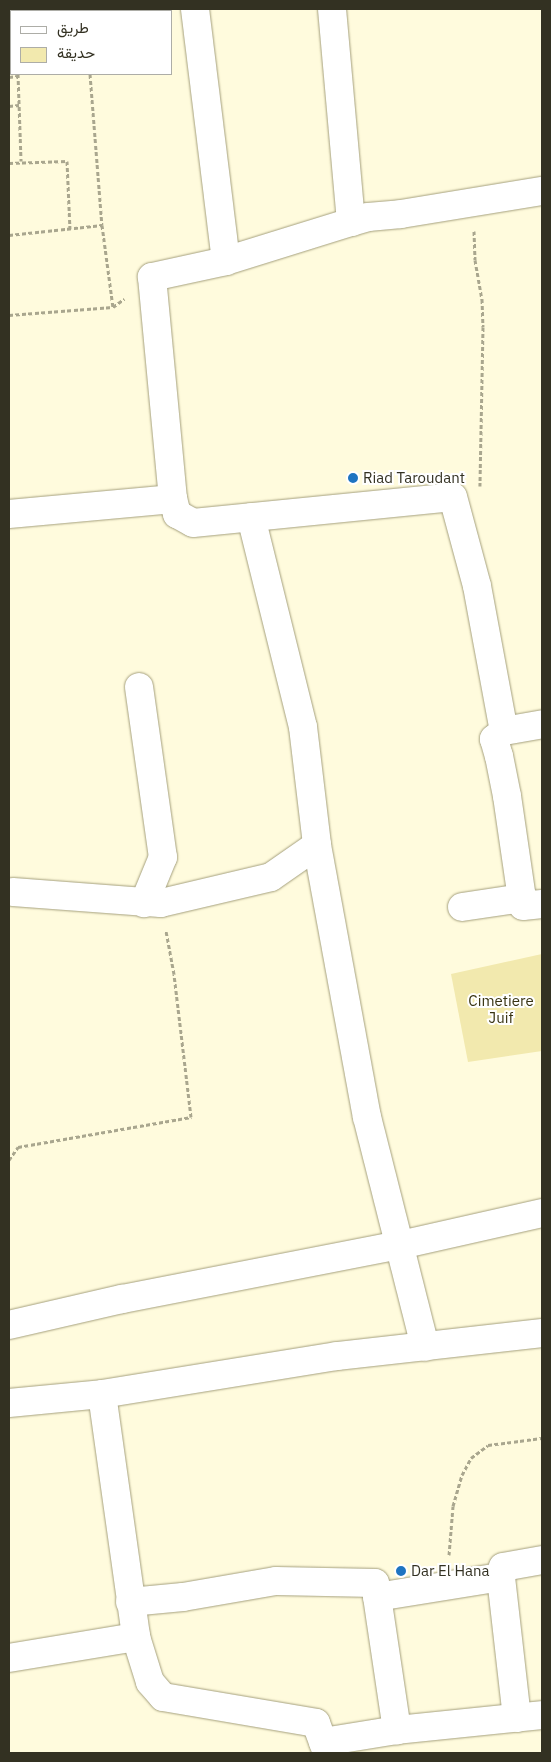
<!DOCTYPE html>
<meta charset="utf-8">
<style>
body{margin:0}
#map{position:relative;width:551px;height:1762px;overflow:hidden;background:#fffbdd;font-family:"IBM Plex Sans",Vazirmatn,sans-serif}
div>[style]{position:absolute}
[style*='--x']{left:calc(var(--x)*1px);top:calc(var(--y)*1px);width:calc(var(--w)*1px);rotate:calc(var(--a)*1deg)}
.green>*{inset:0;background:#f2e9ae}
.path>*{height:3px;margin-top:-1.5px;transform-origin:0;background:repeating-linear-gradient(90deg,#a9a68e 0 4px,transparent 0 6.5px)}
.roads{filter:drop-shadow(0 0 1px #a5a07d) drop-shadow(0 0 1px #a5a07d)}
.street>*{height:28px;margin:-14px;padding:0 14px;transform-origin:14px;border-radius:14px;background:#fff}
.dots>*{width:14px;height:14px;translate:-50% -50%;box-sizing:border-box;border:2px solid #fff;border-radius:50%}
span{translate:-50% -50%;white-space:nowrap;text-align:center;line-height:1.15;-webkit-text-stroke:4px #fff;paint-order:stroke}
.poi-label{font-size:15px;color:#333122}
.left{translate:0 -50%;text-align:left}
.park-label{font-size:15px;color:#393413}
.frame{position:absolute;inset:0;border:10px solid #333122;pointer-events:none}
.legend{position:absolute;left:10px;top:10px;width:162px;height:65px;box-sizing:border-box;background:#fff;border:1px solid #adada7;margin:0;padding:6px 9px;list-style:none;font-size:15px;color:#333122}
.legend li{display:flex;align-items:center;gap:10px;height:25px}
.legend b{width:25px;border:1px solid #adada7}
</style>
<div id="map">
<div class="green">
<div style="clip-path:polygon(542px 954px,542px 1051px,468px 1062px,451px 974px)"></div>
</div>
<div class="path">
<div style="--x:17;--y:9;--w:2;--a:90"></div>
<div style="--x:85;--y:9;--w:2;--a:90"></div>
<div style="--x:18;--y:74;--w:87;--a:88"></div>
<div style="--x:90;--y:74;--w:151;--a:85.5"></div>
<div style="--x:102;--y:225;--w:83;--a:82.4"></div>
<div style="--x:113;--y:307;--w:14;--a:-36"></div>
<div style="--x:9;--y:77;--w:9;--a:-6"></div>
<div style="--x:9;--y:106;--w:10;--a:-6"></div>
<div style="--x:9;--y:163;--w:58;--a:-2"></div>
<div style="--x:67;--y:161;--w:68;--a:87.5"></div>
<div style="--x:474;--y:231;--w:29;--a:88"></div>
<div style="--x:475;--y:260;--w:40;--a:80"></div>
<div style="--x:482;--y:299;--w:28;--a:88"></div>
<div style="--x:483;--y:327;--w:159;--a:91.1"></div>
<div style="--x:9;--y:235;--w:94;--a:-6.1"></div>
<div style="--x:9;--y:315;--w:104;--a:-4.4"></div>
<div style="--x:9;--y:1160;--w:16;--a:-55"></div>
<div style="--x:18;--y:1147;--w:176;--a:-9.8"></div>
<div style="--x:191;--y:1117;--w:144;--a:-96.8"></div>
<div style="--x:174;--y:974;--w:44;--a:-100.5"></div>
<div style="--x:449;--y:1555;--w:49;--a:-85.3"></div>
<div style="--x:453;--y:1506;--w:32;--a:-74"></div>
<div style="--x:462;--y:1475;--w:19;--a:-62"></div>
<div style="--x:471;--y:1458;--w:21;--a:-37"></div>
<div style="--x:488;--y:1445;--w:54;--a:-7.4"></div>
</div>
<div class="roads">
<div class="street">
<div style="--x:195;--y:9;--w:254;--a:83"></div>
<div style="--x:332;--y:9;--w:214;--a:84.9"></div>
<div style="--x:351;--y:222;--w:131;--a:162.7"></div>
<div style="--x:226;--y:261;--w:76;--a:167.8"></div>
<div style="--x:152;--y:277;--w:223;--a:84.6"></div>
<div style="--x:173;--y:499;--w:16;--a:75"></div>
<div style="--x:177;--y:514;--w:18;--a:29"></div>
<div style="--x:193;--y:523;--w:261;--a:-5.7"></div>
<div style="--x:453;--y:497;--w:92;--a:74.9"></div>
<div style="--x:477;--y:586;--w:147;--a:79.5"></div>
<div style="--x:504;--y:731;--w:13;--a:141"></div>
<div style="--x:494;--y:739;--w:18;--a:74"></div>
<div style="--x:499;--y:756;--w:41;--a:78.7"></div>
<div style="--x:507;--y:796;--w:111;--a:81.7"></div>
<div style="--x:523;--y:906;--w:19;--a:-6"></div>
<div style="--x:351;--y:222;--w:18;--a:-16"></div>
<div style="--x:368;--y:217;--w:33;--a:-5"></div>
<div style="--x:401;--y:214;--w:143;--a:-9.3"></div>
<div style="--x:9;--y:514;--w:165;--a:-5.2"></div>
<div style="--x:251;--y:517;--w:216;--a:76.1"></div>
<div style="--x:303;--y:727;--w:119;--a:83.2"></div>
<div style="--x:317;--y:845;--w:277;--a:79.6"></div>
<div style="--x:367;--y:1117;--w:237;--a:75.8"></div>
<div style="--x:139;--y:687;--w:172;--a:82"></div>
<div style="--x:163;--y:857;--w:50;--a:112.4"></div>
<div style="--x:504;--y:731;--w:39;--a:-10"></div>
<div style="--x:13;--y:892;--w:148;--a:4.3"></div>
<div style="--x:161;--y:903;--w:113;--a:-13.3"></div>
<div style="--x:271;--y:877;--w:56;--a:-34.8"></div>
<div style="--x:462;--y:907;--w:62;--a:-8.4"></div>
<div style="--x:9;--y:1325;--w:116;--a:-13"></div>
<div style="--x:122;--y:1299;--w:283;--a:-11"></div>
<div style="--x:400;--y:1245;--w:146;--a:-12.7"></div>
<div style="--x:102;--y:1394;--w:245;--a:82"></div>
<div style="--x:136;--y:1637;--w:47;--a:72.7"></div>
<div style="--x:150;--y:1682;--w:20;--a:49"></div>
<div style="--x:163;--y:1697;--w:155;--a:9.6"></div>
<div style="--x:316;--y:1723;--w:32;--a:70"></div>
<div style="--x:9;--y:1403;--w:93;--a:-5.5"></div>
<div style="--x:102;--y:1394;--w:238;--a:-9.2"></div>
<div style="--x:337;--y:1356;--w:206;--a:-6.4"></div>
<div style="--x:377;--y:1597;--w:126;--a:-9.2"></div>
<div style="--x:130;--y:1602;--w:53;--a:-5.4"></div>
<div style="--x:183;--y:1597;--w:94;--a:-9.8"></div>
<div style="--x:276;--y:1581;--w:99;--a:1.2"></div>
<div style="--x:375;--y:1583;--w:149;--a:81.5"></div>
<div style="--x:9;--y:1658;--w:129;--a:-9.4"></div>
<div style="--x:517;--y:1718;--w:142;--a:-96.5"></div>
<div style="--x:501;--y:1577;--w:10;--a:-79"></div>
<div style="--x:503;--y:1567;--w:40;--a:-10"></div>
<div style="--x:323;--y:1742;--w:75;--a:-9.2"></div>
<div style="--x:397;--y:1730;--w:146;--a:-5.9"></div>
</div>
</div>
<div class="dots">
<div style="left:353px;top:478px;background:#1e74c1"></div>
<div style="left:401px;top:1571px;background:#1e74c1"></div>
</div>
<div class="poi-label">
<span class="left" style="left:363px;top:478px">Riad Taroudant</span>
<span class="left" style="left:411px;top:1571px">Dar El Hana</span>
</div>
<div class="park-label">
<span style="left:501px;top:1009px">Cimetiere<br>Juif</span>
</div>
<div class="frame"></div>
<ul class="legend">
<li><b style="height:6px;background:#fff"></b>طريق</li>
<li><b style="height:14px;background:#f2e9ae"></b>حديقة</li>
</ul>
</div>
